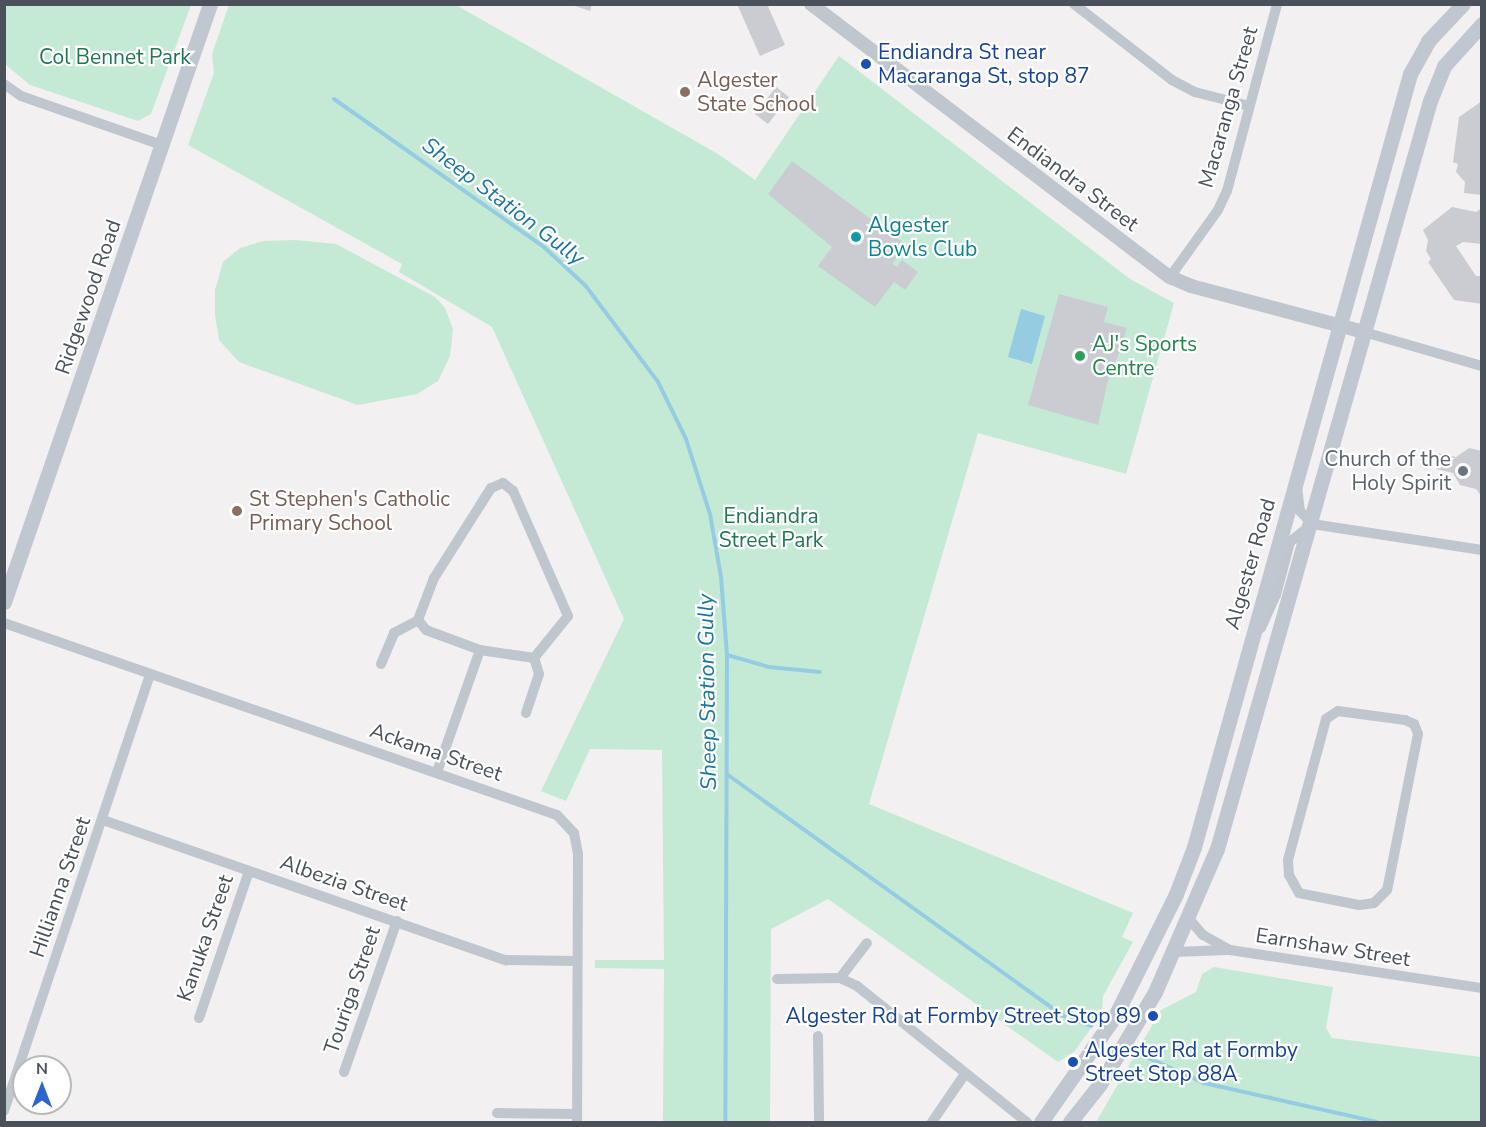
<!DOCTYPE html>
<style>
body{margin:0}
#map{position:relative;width:1486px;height:1127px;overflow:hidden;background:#f2f0f0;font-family:"Nunito Sans",sans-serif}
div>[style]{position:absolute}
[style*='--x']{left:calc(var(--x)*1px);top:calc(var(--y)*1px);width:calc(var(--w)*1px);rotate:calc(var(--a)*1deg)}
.green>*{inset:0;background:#c4ead6}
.water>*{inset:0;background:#96cce2}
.stream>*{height:4px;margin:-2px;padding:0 2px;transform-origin:2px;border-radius:2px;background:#96cce2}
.building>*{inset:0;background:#cbccd2}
.minor>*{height:10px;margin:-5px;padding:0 5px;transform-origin:5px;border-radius:5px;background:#c0c6cd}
.tertiary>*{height:14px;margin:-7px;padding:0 7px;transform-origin:7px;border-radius:7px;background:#c0c6cd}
.secondary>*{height:15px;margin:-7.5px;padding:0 7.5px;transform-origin:7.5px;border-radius:7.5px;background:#c0c7d1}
.dots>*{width:16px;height:16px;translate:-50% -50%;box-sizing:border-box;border:3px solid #fff;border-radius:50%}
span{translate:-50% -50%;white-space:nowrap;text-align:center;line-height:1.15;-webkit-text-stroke:4.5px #fff;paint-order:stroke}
.transit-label{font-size:21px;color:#164399}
.left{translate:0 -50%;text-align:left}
.right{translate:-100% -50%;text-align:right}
.park-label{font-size:21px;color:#227552}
.education-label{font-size:21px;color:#785e54}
.street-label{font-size:21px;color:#4a515b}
.culture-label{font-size:21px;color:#0d838f}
.leisure-label{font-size:21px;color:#27864d}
.worship-label{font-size:21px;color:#5b616d}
.water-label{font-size:22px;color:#1d769b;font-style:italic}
.frame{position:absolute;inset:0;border:6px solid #4a515b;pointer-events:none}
.north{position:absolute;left:12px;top:1055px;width:60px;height:60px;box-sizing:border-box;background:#fff;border:2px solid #b7b9bd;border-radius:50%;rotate:0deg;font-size:16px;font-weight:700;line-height:24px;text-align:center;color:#4a515b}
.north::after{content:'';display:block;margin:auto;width:21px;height:27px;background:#2e66ce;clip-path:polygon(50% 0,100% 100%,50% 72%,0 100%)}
</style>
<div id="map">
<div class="green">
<div style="clip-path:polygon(4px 5px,5px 4px,191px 5px,151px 114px,138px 121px,30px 85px,5px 64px)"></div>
<div style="clip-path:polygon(229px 5px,456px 5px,718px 154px,755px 180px,839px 56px,1130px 279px,1174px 303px,1126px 474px,978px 433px,869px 804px,1133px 913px,1122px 937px,1133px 942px,1103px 996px,1102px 1013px,1074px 1052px,1058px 1062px,828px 899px,771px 929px,770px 1122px,663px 1122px,664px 969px,595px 968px,595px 960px,664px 960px,662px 750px,590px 749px,566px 801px,541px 791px,624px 619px,492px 327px,399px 272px,402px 264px,188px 145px,214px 73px,212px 54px)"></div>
<div style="clip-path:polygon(296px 240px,336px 244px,435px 297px,445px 308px,453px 329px,450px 356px,438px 381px,417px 394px,358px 405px,239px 362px,219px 340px,215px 315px,215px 290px,223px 262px,240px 248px,263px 241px)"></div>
<div style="clip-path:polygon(1214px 967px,1333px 987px,1326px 1028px,1332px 1038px,1481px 1057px,1481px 1122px,1096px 1122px,1161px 1010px,1196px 992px,1202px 974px)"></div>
</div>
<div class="water">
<div style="clip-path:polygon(1021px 309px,1045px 316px,1032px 364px,1008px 357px)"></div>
</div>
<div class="stream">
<div style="--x:334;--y:99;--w:258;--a:35.2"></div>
<div style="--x:545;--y:248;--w:54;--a:42.8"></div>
<div style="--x:585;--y:285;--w:121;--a:53"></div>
<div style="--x:658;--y:382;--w:64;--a:63.8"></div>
<div style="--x:686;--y:439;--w:79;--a:72.3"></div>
<div style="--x:710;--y:514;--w:64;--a:80.1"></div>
<div style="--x:721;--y:577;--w:78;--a:85.6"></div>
<div style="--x:727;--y:655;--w:467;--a:90.2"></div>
<div style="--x:727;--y:655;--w:44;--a:15.9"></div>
<div style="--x:769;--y:667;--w:51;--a:5.6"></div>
<div style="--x:728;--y:775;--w:413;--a:35.7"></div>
<div style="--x:1064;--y:1016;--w:29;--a:20"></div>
<div style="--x:1135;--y:1052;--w:76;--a:24.2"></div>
<div style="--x:1204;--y:1083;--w:177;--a:12.7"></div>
</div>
<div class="building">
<div style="clip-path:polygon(569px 4px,592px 4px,590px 11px)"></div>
<div style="clip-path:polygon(737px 4px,767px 4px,785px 45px,760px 56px)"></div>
<div style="clip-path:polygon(776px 87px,789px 97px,768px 124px,755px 114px)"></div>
<div style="clip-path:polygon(1482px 101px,1482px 195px,1464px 193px,1465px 182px,1456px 172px,1458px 164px,1453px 162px,1459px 117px)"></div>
<div style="clip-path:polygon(792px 161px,906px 245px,892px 264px,897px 267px,902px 260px,918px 272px,905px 290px,894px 282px,875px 307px,818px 266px,832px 247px,768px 194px)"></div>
<div style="clip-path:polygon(1452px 207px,1476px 212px,1482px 208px,1482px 244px,1463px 242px,1456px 246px,1476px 276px,1482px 276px,1482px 304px,1454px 300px,1428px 262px,1431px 259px,1426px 251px,1428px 240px,1423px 230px)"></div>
<div style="clip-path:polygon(1059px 294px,1108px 307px,1104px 322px,1127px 328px,1112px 374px,1097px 370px,1099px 362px,1093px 361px,1090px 371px,1109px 376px,1098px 425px,1028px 405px)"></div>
<div style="clip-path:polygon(1469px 448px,1482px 451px,1482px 497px,1476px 489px,1460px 485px,1453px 473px,1436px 469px,1439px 453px,1456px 457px)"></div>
</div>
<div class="minor">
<div style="--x:1074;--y:4;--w:124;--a:37.8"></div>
<div style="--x:1172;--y:80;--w:26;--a:28"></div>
<div style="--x:1195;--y:92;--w:56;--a:14.5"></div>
<div style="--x:4;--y:84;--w:21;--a:35"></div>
<div style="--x:21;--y:96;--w:149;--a:19.2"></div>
<div style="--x:1170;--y:277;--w:82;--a:-54.4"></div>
<div style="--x:1218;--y:210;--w:21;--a:-65"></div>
<div style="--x:1227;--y:191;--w:194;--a:-75"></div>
<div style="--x:1364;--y:332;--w:123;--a:16.1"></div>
<div style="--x:1297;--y:487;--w:24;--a:83"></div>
<div style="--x:1300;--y:511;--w:18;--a:47"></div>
<div style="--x:1312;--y:524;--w:172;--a:8.7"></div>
<div style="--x:4;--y:623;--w:585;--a:19.15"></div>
<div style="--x:557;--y:815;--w:25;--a:47"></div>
<div style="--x:574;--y:833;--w:21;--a:79"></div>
<div style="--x:578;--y:854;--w:268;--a:90.2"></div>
<div style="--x:1261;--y:628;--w:36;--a:-66"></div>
<div style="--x:1276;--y:595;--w:55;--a:-75.2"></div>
<div style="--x:1290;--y:542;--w:26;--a:-39"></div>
<div style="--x:381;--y:664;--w:34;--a:-67"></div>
<div style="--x:394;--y:633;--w:27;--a:-28"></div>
<div style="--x:1338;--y:711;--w:68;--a:7.7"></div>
<div style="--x:1405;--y:720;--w:10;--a:24"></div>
<div style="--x:1414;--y:724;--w:11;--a:68"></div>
<div style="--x:1418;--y:734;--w:159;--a:101.2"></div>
<div style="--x:1387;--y:890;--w:18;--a:135"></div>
<div style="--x:1374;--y:903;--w:15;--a:172"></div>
<div style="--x:1359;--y:905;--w:61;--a:-168.7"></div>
<div style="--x:1299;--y:893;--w:21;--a:-119"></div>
<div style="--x:1289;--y:875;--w:15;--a:-94"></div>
<div style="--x:1288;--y:860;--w:146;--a:-74.9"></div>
<div style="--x:1326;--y:719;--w:14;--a:-34"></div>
<div style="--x:526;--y:713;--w:41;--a:-71.6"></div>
<div style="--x:539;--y:674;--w:17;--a:-107"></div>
<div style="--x:437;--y:772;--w:129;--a:-70.6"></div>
<div style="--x:480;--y:650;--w:55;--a:8.4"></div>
<div style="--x:534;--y:658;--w:54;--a:-51"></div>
<div style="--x:568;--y:616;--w:137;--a:-113.7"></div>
<div style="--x:513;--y:491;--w:13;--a:-141"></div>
<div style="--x:503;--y:483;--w:13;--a:157"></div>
<div style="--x:491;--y:488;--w:107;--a:122.3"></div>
<div style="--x:434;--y:578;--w:45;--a:110.9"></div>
<div style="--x:418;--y:620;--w:13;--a:51"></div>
<div style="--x:426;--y:630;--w:58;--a:20.3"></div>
<div style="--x:103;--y:820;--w:427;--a:19.2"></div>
<div style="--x:506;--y:960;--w:70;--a:0.8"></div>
<div style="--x:1189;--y:919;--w:21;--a:49"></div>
<div style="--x:1203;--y:935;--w:31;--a:29"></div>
<div style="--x:1230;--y:950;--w:255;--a:8.6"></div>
<div style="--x:1174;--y:952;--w:53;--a:-2.2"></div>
<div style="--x:840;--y:978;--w:44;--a:-52.4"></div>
<div style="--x:777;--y:979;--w:63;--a:-0.9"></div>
<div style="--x:840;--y:978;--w:19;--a:25"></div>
<div style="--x:857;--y:986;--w:218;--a:38.7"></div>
<div style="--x:199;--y:1018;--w:155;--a:-71.2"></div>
<div style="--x:818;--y:1036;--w:86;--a:89.3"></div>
<div style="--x:344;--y:1072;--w:160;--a:-70.7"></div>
<div style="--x:4;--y:1111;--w:460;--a:-71.5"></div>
<div style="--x:497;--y:1113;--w:80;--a:0.7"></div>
<div style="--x:932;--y:1122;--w:58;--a:-55.5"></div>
</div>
<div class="tertiary">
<div style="--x:811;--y:4;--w:451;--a:37.3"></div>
<div style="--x:1170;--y:277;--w:23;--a:23"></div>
<div style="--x:1191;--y:286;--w:179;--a:14.9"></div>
</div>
<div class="secondary">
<div style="--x:4;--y:602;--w:632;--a:-70.99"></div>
<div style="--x:1041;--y:1122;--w:129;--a:-55.1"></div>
<div style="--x:1115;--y:1016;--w:136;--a:-63.4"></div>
<div style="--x:1176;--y:894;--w:50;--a:-69"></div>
<div style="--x:1194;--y:847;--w:803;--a:-74.39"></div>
<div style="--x:1410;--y:74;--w:38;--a:-61"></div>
<div style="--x:1428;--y:41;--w:51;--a:-46.6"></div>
<div style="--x:1070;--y:1122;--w:48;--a:-51.7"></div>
<div style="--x:1100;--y:1084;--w:107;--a:-59.1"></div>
<div style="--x:1155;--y:992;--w:156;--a:-66.6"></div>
<div style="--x:1217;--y:849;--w:778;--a:-74.11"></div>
<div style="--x:1430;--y:101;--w:38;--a:-68"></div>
<div style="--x:1444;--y:66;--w:57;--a:-47.9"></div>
</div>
<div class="dots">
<div style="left:866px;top:64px;background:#1a4fb4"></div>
<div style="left:685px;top:92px;background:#8d6e63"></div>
<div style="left:856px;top:237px;background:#0f9aa8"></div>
<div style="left:1080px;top:356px;background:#2e9e5b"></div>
<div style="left:1463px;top:471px;background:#6b7280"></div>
<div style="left:237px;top:511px;background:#8d6e63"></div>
<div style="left:1153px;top:1016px;background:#1a4fb4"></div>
<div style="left:1073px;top:1062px;background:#1a4fb4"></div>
</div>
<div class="transit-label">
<span class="left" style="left:878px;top:64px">Endiandra St near<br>Macaranga St, stop 87</span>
<span class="right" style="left:1141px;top:1016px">Algester Rd at Formby Street Stop 89</span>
<span class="left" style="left:1085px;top:1062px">Algester Rd at Formby<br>Street Stop 88A</span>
</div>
<div class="park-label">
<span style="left:115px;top:57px">Col Bennet Park</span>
<span style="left:771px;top:528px">Endiandra<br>Street Park</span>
</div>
<div class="education-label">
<span class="left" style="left:697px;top:92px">Algester<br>State School</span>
<span class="left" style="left:249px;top:511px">St Stephen's Catholic<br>Primary School</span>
</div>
<div class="street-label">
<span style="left:1228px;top:107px;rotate:-74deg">Macaranga Street</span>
<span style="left:1073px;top:179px;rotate:37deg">Endiandra Street</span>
<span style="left:88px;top:297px;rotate:-71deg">Ridgewood Road</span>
<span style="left:1250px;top:564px;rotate:-74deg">Algester Road</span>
<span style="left:436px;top:752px;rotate:19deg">Ackama Street</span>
<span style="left:344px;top:883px;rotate:19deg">Albezia Street</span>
<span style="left:60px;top:887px;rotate:-71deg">Hillianna Street</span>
<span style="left:205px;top:938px;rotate:-71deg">Kanuka Street</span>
<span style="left:1333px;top:947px;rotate:9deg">Earnshaw Street</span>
<span style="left:352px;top:990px;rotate:-71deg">Touriga Street</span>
</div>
<div class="culture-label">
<span class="left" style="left:868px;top:237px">Algester<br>Bowls Club</span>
</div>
<div class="leisure-label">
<span class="left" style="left:1092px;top:356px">AJ's Sports<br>Centre</span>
</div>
<div class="worship-label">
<span class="right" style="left:1451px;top:471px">Church of the<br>Holy Spirit</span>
</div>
<div class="water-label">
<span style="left:503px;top:202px;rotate:37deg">Sheep Station Gully</span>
<span style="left:708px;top:692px;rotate:-91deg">Sheep Station Gully</span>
</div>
<div class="frame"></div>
<div class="north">N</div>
</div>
